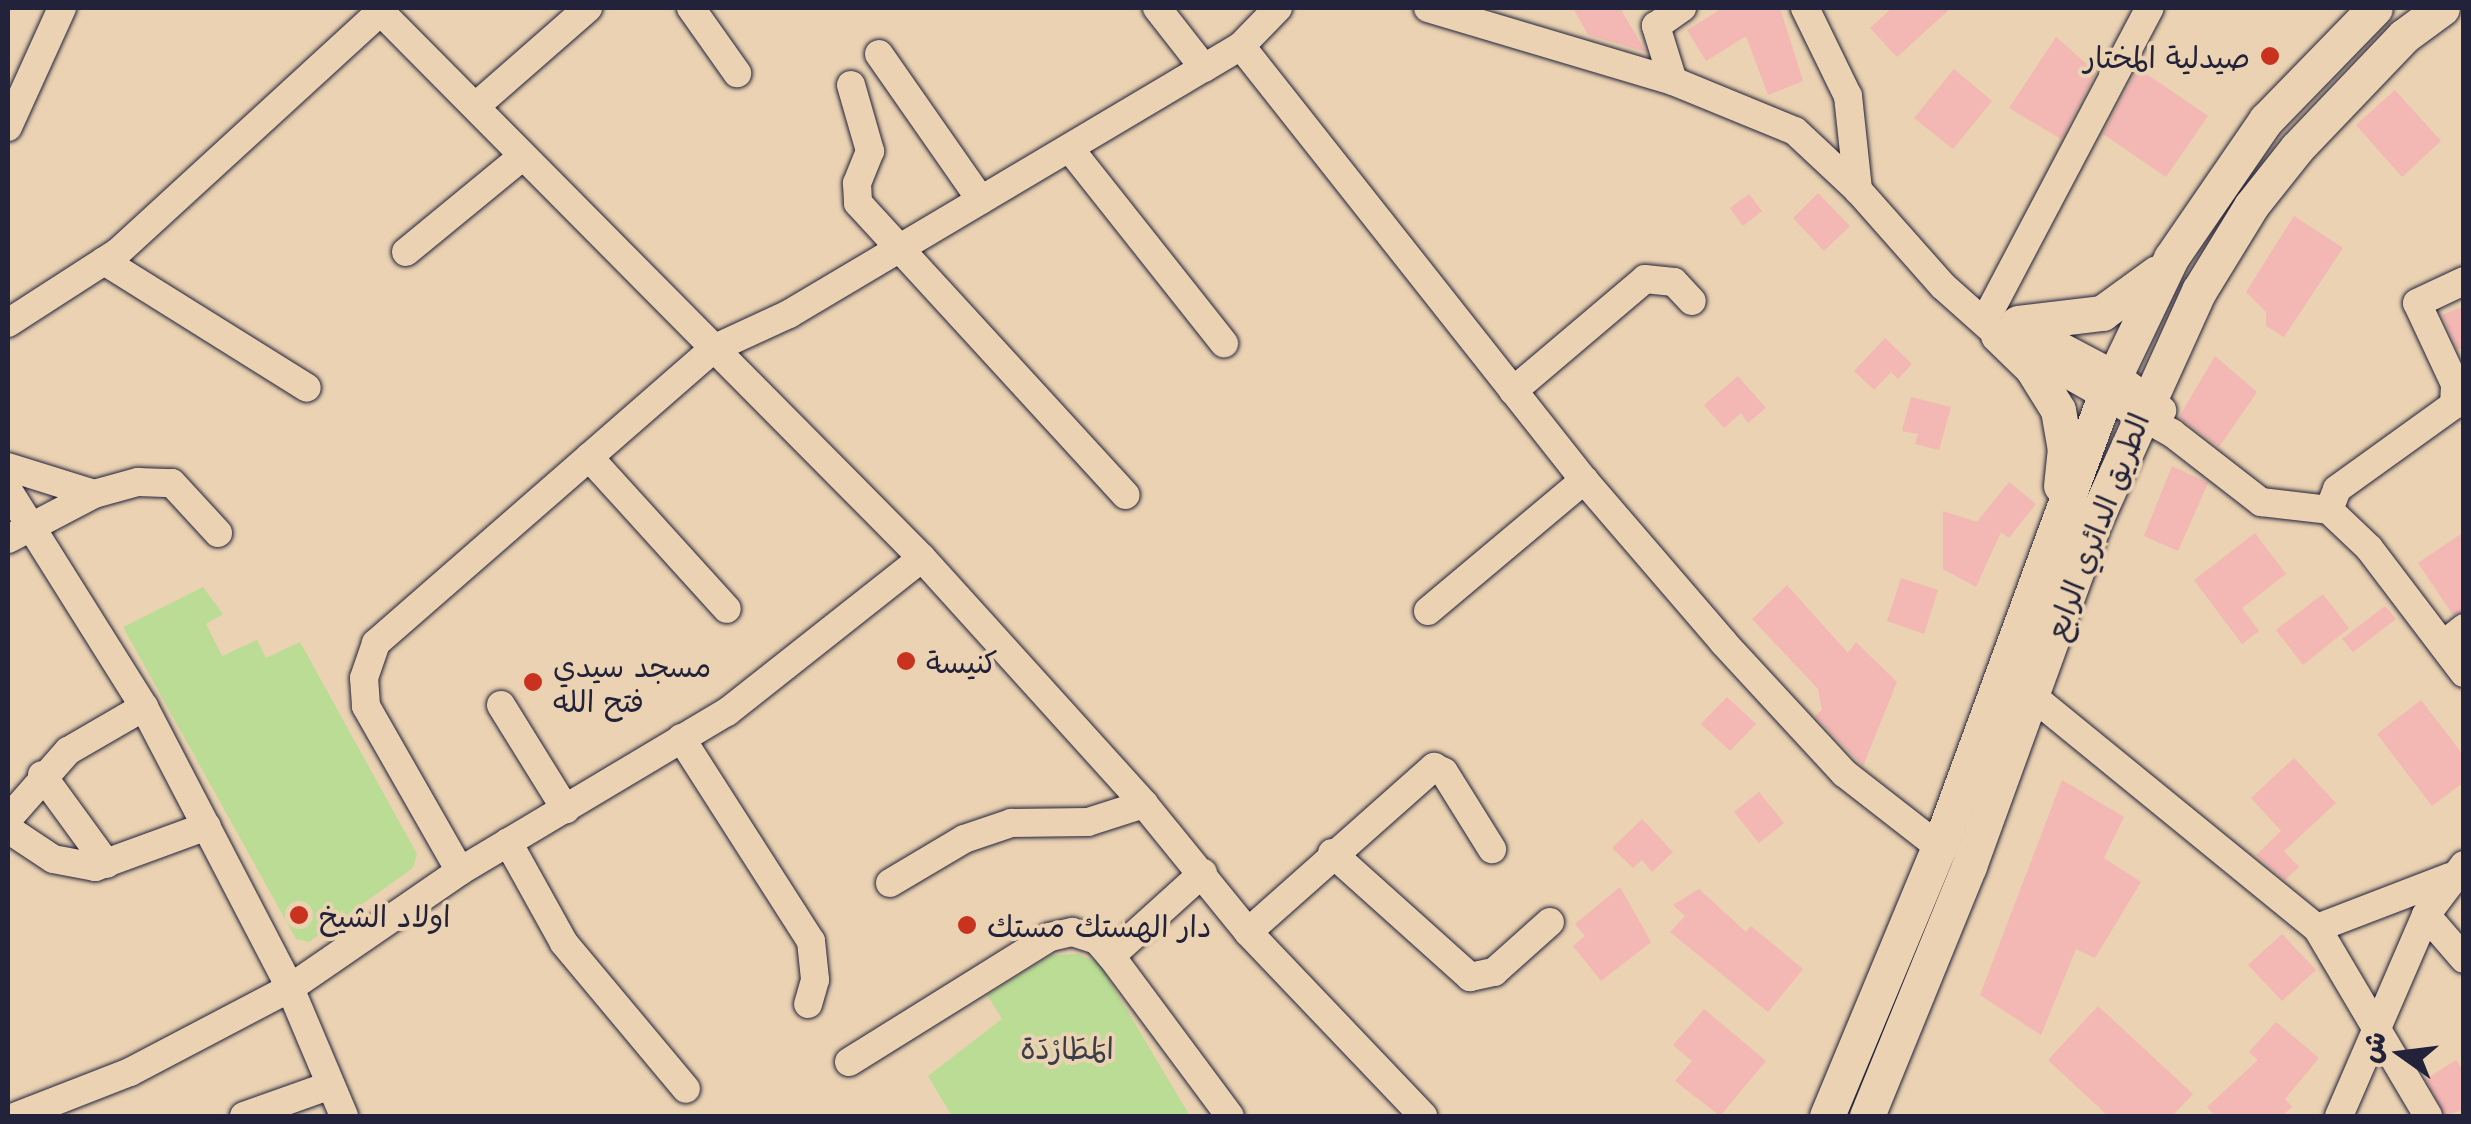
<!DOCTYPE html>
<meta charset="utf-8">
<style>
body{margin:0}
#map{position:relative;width:2471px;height:1124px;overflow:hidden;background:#ead2b2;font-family:"Playpen Sans","Playpen Sans Arabic",sans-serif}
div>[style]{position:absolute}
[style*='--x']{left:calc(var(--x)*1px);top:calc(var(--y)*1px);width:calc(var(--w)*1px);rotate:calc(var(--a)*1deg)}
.green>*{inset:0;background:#badc95}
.building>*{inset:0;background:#f3b7b4}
.roads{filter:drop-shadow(0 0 2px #22223b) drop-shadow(0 0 2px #22223b)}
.minor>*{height:28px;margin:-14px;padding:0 14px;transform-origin:14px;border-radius:14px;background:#ead2b2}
.major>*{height:35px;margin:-17.5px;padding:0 17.5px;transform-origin:17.5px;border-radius:17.5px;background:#ead2b2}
.dots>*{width:28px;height:28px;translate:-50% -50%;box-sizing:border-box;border:5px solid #ead2b2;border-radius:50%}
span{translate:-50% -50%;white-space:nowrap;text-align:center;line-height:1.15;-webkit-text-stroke:8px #ead2b2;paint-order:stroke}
.poi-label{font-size:30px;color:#22223b}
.right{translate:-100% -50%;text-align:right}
.left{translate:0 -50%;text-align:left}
.street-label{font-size:30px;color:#22223b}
.park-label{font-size:30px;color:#393e48}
.frame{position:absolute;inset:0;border:10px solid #22223b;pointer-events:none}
.north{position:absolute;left:2351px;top:1004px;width:100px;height:100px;-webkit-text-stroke:8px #ead2b2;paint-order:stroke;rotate:284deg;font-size:28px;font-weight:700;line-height:40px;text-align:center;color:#22223b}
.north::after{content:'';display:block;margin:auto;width:35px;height:45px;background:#22223b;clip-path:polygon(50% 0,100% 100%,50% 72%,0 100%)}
</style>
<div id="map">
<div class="green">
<div style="clip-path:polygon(203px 587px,223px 614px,206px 624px,222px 656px,257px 640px,266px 658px,300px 642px,417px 854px,413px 868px,309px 942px,296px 939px,123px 627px)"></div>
<div style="clip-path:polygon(1078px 954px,1099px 963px,1190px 1116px,952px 1116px,928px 1076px,1002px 1019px,987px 995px,1051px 955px)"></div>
</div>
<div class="building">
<div style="clip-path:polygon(1573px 8px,1620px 8px,1646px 52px,1588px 35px)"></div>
<div style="clip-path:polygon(1723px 8px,1780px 8px,1803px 81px,1768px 95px,1746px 36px,1706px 61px,1687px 30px)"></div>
<div style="clip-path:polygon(1892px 8px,1951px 8px,1897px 57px,1870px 28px)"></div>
<div style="clip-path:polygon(2056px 37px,2096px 72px,2061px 139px,2009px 108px)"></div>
<div style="clip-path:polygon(2138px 68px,2208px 116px,2166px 177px,2103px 134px)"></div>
<div style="clip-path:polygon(1954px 69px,1992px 101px,1953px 149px,1914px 118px)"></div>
<div style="clip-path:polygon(2395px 90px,2441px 141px,2402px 177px,2356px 125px)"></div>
<div style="clip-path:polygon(1818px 193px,1850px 226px,1824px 251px,1793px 218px)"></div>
<div style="clip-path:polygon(1749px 194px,1762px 211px,1743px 226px,1730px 208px)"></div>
<div style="clip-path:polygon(2294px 216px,2343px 248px,2284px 337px,2266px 326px,2266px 312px,2246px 292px)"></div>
<div style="clip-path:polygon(2464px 306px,2464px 346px,2458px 350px,2442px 315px)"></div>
<div style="clip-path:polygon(1885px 338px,1912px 364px,1898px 379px,1891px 372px,1874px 390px,1854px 371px)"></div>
<div style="clip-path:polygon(2215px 356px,2257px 392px,2219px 447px,2179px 417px)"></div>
<div style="clip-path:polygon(1738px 376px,1766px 408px,1748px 423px,1741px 413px,1724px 428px,1704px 405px)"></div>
<div style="clip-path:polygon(1911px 397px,1951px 407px,1939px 450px,1915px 444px,1918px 434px,1902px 431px)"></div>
<div style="clip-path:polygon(2172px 466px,2208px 483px,2178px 551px,2144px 536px)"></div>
<div style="clip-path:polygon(2009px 482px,2036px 504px,2009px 538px,2001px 532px,1976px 587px,1943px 569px,1943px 511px,1977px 522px)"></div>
<div style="clip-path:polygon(2464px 532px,2464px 611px,2453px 615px,2418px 563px)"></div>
<div style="clip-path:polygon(2255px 533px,2286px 574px,2242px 608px,2259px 631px,2242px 644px,2194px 580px)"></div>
<div style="clip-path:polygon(1901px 578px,1938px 590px,1924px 634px,1887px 621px)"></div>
<div style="clip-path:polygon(1787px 585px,1848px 653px,1856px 642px,1897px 682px,1863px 766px,1815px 716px,1822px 710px,1818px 689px,1752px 619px)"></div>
<div style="clip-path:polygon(2323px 594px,2349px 628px,2303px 665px,2276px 630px)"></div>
<div style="clip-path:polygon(2385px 606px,2396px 619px,2353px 652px,2342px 639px)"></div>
<div style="clip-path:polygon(1727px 697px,1756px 724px,1730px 751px,1701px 724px)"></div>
<div style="clip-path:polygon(2421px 700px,2464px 756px,2464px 782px,2432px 806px,2377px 734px)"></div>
<div style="clip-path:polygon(2294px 758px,2336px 803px,2284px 851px,2299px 867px,2285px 880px,2256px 855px,2281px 831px,2251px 798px)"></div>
<div style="clip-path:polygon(2062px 780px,2124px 817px,2104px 858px,2141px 882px,2095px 958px,2076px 949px,2041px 1035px,1980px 995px)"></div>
<div style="clip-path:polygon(1759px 792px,1784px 823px,1759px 843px,1734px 812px)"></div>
<div style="clip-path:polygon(1642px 819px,1673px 852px,1652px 872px,1642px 860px,1633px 868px,1612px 848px)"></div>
<div style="clip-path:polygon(1620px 887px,1651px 942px,1601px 981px,1573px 946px,1585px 936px,1575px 924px)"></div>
<div style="clip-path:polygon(1699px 889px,1746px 932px,1751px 926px,1803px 969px,1768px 1012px,1670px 932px,1685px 916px,1673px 905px)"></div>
<div style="clip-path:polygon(2282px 934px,2316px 970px,2282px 1001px,2248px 965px)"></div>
<div style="clip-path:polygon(2098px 1006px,2193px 1094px,2172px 1116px,2108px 1116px,2048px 1060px)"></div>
<div style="clip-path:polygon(1704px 1009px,1766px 1061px,1720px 1116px,1675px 1081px,1692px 1061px,1673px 1045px)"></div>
<div style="clip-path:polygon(2276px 1022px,2319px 1058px,2285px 1099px,2292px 1107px,2282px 1116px,2215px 1116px,2207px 1107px,2258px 1060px,2249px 1052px)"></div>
<div style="clip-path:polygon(2456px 1060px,2464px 1072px,2464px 1109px,2445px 1116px,2426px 1079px)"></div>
</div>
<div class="roads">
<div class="minor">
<div style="--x:377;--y:8;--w:774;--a:45.26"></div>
<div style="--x:922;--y:558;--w:331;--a:47.9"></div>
<div style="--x:1144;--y:804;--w:165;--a:50.9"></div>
<div style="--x:1248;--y:932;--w:254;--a:46.4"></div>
<div style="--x:691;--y:8;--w:80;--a:54.7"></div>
<div style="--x:1157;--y:8;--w:76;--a:51.9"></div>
<div style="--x:1428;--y:8;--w:256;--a:16.6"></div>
<div style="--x:1673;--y:81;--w:132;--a:22.3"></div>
<div style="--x:1795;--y:131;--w:86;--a:43.1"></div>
<div style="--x:1858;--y:190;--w:128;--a:48.5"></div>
<div style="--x:1943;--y:286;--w:74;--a:41.7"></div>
<div style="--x:1998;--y:335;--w:200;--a:29.4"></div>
<div style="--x:2172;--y:433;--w:113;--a:37.8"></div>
<div style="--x:2261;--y:502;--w:68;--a:6.7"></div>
<div style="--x:2329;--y:510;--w:55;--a:43.5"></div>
<div style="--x:2369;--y:548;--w:157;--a:52.8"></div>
<div style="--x:1805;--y:8;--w:98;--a:64"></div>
<div style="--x:1848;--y:96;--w:95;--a:83.9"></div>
<div style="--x:1241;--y:46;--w:553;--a:51.68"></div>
<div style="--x:1584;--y:480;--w:215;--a:49.3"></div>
<div style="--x:1724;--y:643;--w:177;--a:47.3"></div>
<div style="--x:1844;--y:773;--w:120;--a:37.9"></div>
<div style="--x:879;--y:54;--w:178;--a:55.1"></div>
<div style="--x:1673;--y:81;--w:58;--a:-107.2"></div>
<div style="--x:1656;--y:26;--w:32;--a:-35"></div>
<div style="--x:851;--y:85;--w:69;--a:73.9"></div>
<div style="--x:870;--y:151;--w:35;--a:112"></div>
<div style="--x:857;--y:183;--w:20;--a:87"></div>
<div style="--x:858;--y:203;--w:396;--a:47.5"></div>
<div style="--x:476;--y:106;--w:149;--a:-41.2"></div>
<div style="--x:8;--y:127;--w:131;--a:-65.6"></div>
<div style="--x:1070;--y:149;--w:248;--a:51.6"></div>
<div style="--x:406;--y:252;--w:151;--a:-39.4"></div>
<div style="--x:104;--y:261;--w:239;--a:32"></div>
<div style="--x:1991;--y:309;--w:340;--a:-62.2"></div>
<div style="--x:2015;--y:322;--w:113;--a:27.9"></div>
<div style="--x:2115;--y:375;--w:59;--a:36.7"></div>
<div style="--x:8;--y:323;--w:131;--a:-32.8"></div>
<div style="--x:118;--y:252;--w:357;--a:-42.5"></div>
<div style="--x:1513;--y:391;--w:173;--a:-40.3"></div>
<div style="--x:1645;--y:279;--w:29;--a:6"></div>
<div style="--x:1674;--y:282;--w:26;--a:47"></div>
<div style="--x:589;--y:457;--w:205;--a:47.8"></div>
<div style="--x:8;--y:467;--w:90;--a:17.4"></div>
<div style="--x:8;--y:490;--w:256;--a:57.9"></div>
<div style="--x:144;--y:707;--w:317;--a:62.5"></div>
<div style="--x:290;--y:988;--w:139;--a:67.1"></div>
<div style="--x:2329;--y:510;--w:22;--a:-69"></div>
<div style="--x:2337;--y:489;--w:144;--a:-35.7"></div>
<div style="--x:2454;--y:405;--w:21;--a:-87"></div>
<div style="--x:2455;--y:384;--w:89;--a:-115.1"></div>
<div style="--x:2417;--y:303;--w:52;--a:-25.1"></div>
<div style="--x:8;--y:539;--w:97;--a:-27.6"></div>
<div style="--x:94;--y:494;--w:46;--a:-15.3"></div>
<div style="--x:138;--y:482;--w:34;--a:2"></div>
<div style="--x:172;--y:483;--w:68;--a:47.4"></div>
<div style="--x:1428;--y:611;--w:204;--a:-40"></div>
<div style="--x:2443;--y:645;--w:27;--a:-39"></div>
<div style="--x:2031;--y:695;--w:369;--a:39.2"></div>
<div style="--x:2317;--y:928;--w:218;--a:59.4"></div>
<div style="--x:501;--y:705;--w:123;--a:58.2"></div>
<div style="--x:681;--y:738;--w:241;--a:57.4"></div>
<div style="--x:811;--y:941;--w:39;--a:84"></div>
<div style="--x:815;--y:980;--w:25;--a:106"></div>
<div style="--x:42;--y:775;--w:110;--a:53.9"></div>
<div style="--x:8;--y:819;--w:91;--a:-48.6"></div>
<div style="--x:68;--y:751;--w:88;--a:-30.1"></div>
<div style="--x:8;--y:829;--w:54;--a:33.7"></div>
<div style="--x:53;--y:859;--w:43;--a:10.8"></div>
<div style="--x:95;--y:867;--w:119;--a:-20.1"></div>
<div style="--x:508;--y:842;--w:115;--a:61"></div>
<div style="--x:564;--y:943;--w:190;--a:50.1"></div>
<div style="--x:1332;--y:853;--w:186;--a:41.9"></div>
<div style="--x:1470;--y:977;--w:25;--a:-12"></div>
<div style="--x:1494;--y:972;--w:75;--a:-41.8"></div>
<div style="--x:460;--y:871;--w:190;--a:-119.7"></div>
<div style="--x:366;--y:706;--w:28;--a:-94"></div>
<div style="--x:364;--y:678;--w:37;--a:-71"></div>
<div style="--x:376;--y:643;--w:447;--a:-41.1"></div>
<div style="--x:713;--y:349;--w:84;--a:-24.7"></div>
<div style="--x:789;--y:314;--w:482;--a:-30.7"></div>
<div style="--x:1204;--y:68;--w:43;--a:-30.7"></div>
<div style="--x:1241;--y:46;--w:53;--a:-45.8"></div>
<div style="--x:890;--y:883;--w:86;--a:-30.7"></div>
<div style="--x:964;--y:839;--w:50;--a:-18.8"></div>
<div style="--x:1011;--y:823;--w:77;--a:-0.7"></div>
<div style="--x:1088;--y:822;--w:59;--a:-17.8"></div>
<div style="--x:2426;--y:915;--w:58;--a:49.2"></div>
<div style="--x:2317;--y:928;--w:142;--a:-21"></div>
<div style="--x:1248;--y:932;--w:249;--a:-41.6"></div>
<div style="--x:1434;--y:767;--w:11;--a:27"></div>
<div style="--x:1444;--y:772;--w:91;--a:58.1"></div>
<div style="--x:1111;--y:956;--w:124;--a:-42.1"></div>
<div style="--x:849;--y:1062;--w:237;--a:-31.9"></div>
<div style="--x:1050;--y:937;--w:23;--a:-13"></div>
<div style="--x:1072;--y:932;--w:26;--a:18"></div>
<div style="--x:1097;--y:940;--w:21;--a:49"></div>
<div style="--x:1111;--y:956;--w:199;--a:53.4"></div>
<div style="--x:17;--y:1116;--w:121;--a:-21.3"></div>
<div style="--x:130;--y:1072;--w:181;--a:-27.7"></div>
<div style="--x:290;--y:988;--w:206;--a:-34.5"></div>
<div style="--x:460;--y:871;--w:311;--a:-30.8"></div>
<div style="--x:727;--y:712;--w:248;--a:-38.3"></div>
<div style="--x:244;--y:1116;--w:92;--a:-19.6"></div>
<div style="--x:2339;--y:1116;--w:219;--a:-66.6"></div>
<div style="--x:2426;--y:915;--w:63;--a:-52.8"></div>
</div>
<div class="major">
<div style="--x:2018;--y:323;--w:85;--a:-6.8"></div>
<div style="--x:2102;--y:313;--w:68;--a:-36"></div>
<div style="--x:1998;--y:335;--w:47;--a:44.1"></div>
<div style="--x:2032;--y:368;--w:49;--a:58.2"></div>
<div style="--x:2058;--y:410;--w:39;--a:80"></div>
<div style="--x:2065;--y:448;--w:38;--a:96"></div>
<div style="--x:1827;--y:1116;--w:291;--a:-67.4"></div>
<div style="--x:1939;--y:847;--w:481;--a:-69.8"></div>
<div style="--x:2105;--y:396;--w:153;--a:-64.4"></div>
<div style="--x:2171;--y:258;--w:168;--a:-55.5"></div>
<div style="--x:2266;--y:120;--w:156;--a:-45.8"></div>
<div style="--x:1867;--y:1116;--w:270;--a:-67.8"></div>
<div style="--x:1969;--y:866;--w:368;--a:-70"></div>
<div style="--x:2095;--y:520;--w:252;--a:-65.6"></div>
<div style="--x:2199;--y:291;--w:100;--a:-58.5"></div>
<div style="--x:2251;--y:206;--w:74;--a:-51.6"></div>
<div style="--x:2297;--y:148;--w:155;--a:-46.3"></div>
<div style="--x:2404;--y:36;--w:47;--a:-36.4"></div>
</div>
</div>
<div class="dots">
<div style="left:2270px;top:56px;background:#c8321e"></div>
<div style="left:906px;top:661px;background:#c8321e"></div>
<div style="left:533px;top:682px;background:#c8321e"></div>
<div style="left:299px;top:915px;background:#c8321e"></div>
<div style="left:967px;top:925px;background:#c8321e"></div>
</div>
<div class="poi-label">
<span class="right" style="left:2250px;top:56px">صيدلية المختار</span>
<span class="left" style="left:926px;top:661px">كنيسة</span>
<span class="left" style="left:553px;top:682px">مسجد سيدي<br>فتح الله</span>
<span class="left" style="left:319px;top:915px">اولاد الشيخ</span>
<span class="left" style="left:987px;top:925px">دار الهستك مستك</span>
</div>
<div class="street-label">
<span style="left:2096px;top:526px;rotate:-69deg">الطريق الدائري الرابع</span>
</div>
<div class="park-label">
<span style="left:1067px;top:1047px">المَطَارْدَة</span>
</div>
<div class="frame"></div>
<div class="north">ش</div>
</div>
